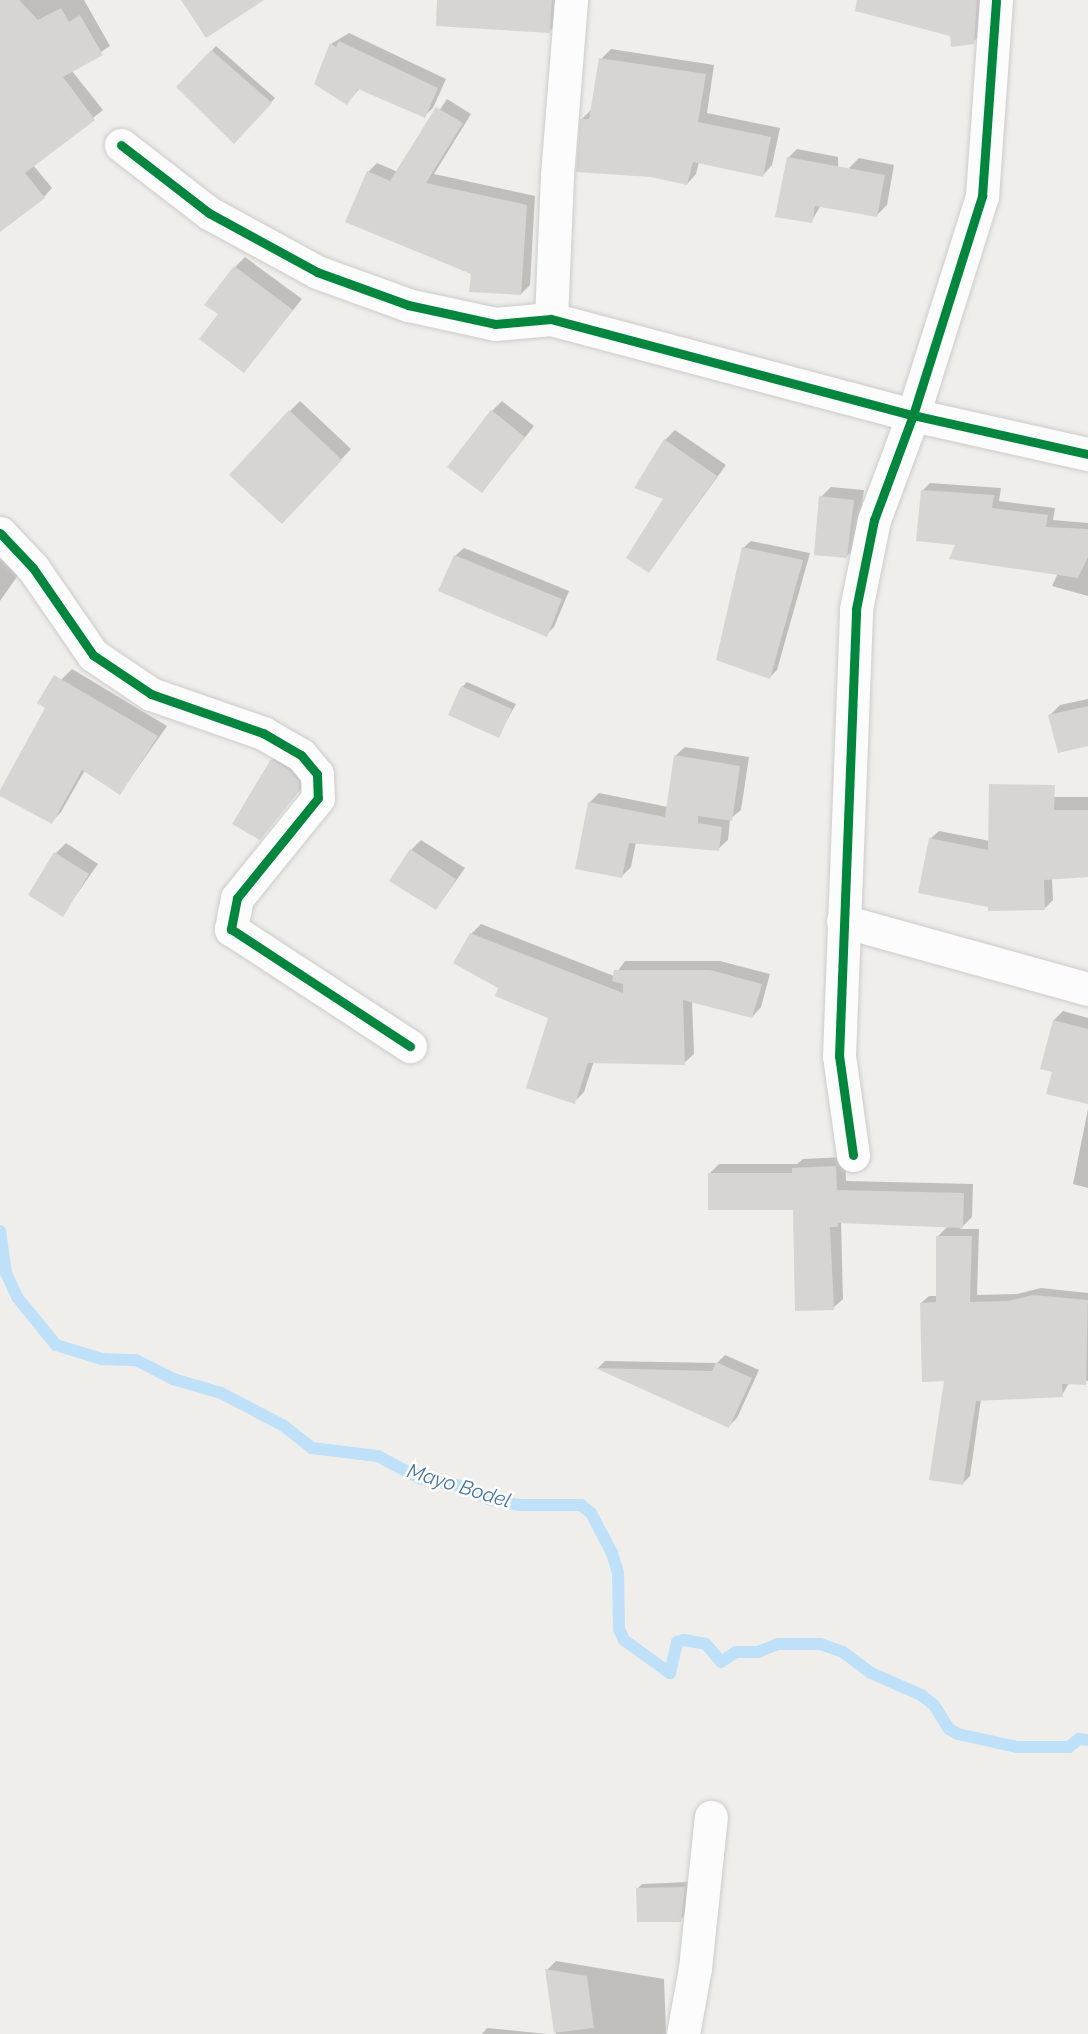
<!DOCTYPE html>
<style>
body{margin:0}
#map{position:relative;width:1088px;height:2034px;overflow:hidden;background:#efeeea;font-family:Raleway,sans-serif}
div>[style]{position:absolute}
[style*='--x']{left:calc(var(--x)*1px);top:calc(var(--y)*1px);width:calc(var(--w)*1px);rotate:calc(var(--a)*1deg)}
.shadow>*{inset:0;background:#0003}
.stream>*{height:12px;margin:-6px;padding:0 6px;transform-origin:6px;border-radius:6px;background:#bfe0f9}
.building>*{inset:0;background:#d6d5d3}
.roads{filter:drop-shadow(0 0 2px #cbcccc) drop-shadow(0 0 2px #cbcccc)}
.minor>*{height:33px;margin:-16.5px;padding:0 16.5px;transform-origin:16.5px;border-radius:16.5px;background:#fdfcfc}
.cycleway>*{height:9px;margin:-4.5px;padding:0 4.5px;transform-origin:4.5px;border-radius:4.5px;background:#00873e}
span{translate:-50% -50%;white-space:nowrap;text-align:center;line-height:1.15;-webkit-text-stroke:5px #fff;paint-order:stroke}
.water-label{font-size:20px;color:#4174aa;font-style:italic}
</style>
<div id="map">
<div class="shadow">
<div style="clip-path:polygon(0 0,84px 0,110px 46px,72px 71px,103px 110px,33px 165px,52px 188px,44px 197px,0 206px)"></div>
<div style="clip-path:polygon(496px 0,561px 0,559px 21px,549px 32px)"></div>
<div style="clip-path:polygon(893px 0,985px 0,982px 33px,973px 42px,951px 35px)"></div>
<div style="clip-path:polygon(349px 33px,446px 79px,433px 108px,424px 116px,360px 88px,347px 103px,331px 44px)"></div>
<div style="clip-path:polygon(216px 46px,275px 98px,234px 142px,178px 87px)"></div>
<div style="clip-path:polygon(611px 49px,714px 65px,707px 113px,780px 128px,772px 165px,763px 175px,699px 162px,696px 174px,687px 184px,582px 119px,592px 109px,601px 59px)"></div>
<div style="clip-path:polygon(447px 99px,471px 114px,434px 174px,535px 196px,530px 285px,521px 294px,368px 172px,377px 163px,398px 172px)"></div>
<div style="clip-path:polygon(797px 149px,838px 157px,839px 199px,821px 205px,811px 222px,789px 157px)"></div>
<div style="clip-path:polygon(859px 158px,894px 165px,887px 205px,877px 215px,849px 168px)"></div>
<div style="clip-path:polygon(245px 257px,302px 299px,244px 371px,220px 314px,235px 267px)"></div>
<div style="clip-path:polygon(300px 401px,351px 449px,292px 512px,290px 411px)"></div>
<div style="clip-path:polygon(502px 401px,534px 426px,482px 491px,492px 411px)"></div>
<div style="clip-path:polygon(675px 430px,726px 465px,649px 571px,665px 499px,665px 440px)"></div>
<div style="clip-path:polygon(930px 483px,1001px 488px,999px 501px,1055px 508px,1053px 520px,1088px 523px,1088px 596px,1052px 586px,1058px 573px,957px 544px,922px 491px)"></div>
<div style="clip-path:polygon(831px 487px,864px 490px,857px 546px,847px 556px,821px 497px)"></div>
<div style="clip-path:polygon(751px 541px,810px 553px,777px 670px,770px 677px,743px 548px)"></div>
<div style="clip-path:polygon(464px 548px,569px 591px,554px 627px,546px 635px,455px 556px)"></div>
<div style="clip-path:polygon(0 559px,21px 571px,0 601px)"></div>
<div style="clip-path:polygon(72px 669px,167px 726px,120px 793px,85px 770px,61px 812px,51px 822px,0 793px,62px 679px)"></div>
<div style="clip-path:polygon(467px 682px,516px 704px,498px 736px,462px 687px)"></div>
<div style="clip-path:polygon(1088px 699px,1088px 744px,1050px 715px,1060px 705px)"></div>
<div style="clip-path:polygon(685px 747px,749px 757px,741px 810px,730px 819px,728px 840px,718px 849px,636px 842px,631px 867px,622px 876px,589px 803px,599px 793px,668px 807px,675px 756px)"></div>
<div style="clip-path:polygon(283px 750px,309px 779px,260px 838px,272px 760px)"></div>
<div style="clip-path:polygon(999px 797px,1088px 797px,1088px 875px,1052px 878px,1053px 900px,1044px 909px,989px 905px,930px 839px,939px 831px,990px 841px)"></div>
<div style="clip-path:polygon(421px 840px,465px 868px,436px 909px,411px 850px)"></div>
<div style="clip-path:polygon(66px 843px,98px 864px,62px 915px,56px 853px)"></div>
<div style="clip-path:polygon(481px 924px,614px 976px,625px 961px,720px 961px,770px 974px,761px 1007px,752px 1017px,692px 1001px,694px 1054px,684px 1063px,594px 1061px,584px 1092px,574px 1102px,550px 1018px,500px 987px,471px 934px)"></div>
<div style="clip-path:polygon(1063px 1011px,1088px 1018px,1088px 1103px,1054px 1071px,1054px 1020px)"></div>
<div style="clip-path:polygon(1088px 1109px,1088px 1188px,1073px 1184px)"></div>
<div style="clip-path:polygon(845px 1157px,846px 1181px,973px 1184px,972px 1217px,960px 1229px,979px 1229px,977px 1295px,1017px 1294px,1041px 1288px,1088px 1293px,1088px 1381px,1069px 1383px,1062px 1395px,981px 1399px,970px 1476px,963px 1483px,946px 1380px,921px 1303px,929px 1296px,938px 1296px,938px 1236px,948px 1226px,841px 1222px,843px 1299px,833px 1308px,794px 1209px,709px 1174px,719px 1164px,797px 1164px,803px 1159px)"></div>
<div style="clip-path:polygon(725px 1355px,759px 1370px,737px 1418px,729px 1426px,598px 1368px,605px 1361px,717px 1363px)"></div>
<div style="clip-path:polygon(689px 1882px,685px 1915px,680px 1920px,637px 1889px,642px 1884px)"></div>
<div style="clip-path:polygon(556px 1961px,664px 1979px,666px 2034px,556px 2034px,547px 1970px)"></div>
<div style="clip-path:polygon(487px 2028px,547px 2034px,482px 2034px)"></div>
</div>
<div class="stream">
<div style="--x:0;--y:1231;--w:42;--a:81.9"></div>
<div style="--x:6;--y:1273;--w:26;--a:65"></div>
<div style="--x:17;--y:1297;--w:62;--a:50.9"></div>
<div style="--x:56;--y:1345;--w:48;--a:16.9"></div>
<div style="--x:102;--y:1359;--w:34;--a:2"></div>
<div style="--x:136;--y:1360;--w:42;--a:27.2"></div>
<div style="--x:173;--y:1379;--w:50;--a:16.3"></div>
<div style="--x:221;--y:1393;--w:71;--a:27.6"></div>
<div style="--x:284;--y:1426;--w:36;--a:38"></div>
<div style="--x:312;--y:1448;--w:66;--a:6.9"></div>
<div style="--x:378;--y:1456;--w:47;--a:28.2"></div>
<div style="--x:419;--y:1478;--w:42;--a:11"></div>
<div style="--x:460;--y:1486;--w:35;--a:24"></div>
<div style="--x:492;--y:1500;--w:29;--a:10"></div>
<div style="--x:521;--y:1505;--w:60;--a:0"></div>
<div style="--x:581;--y:1505;--w:13;--a:39"></div>
<div style="--x:591;--y:1513;--w:45;--a:62.3"></div>
<div style="--x:612;--y:1553;--w:21;--a:73"></div>
<div style="--x:618;--y:1573;--w:56;--a:89"></div>
<div style="--x:619;--y:1629;--w:12;--a:66"></div>
<div style="--x:624;--y:1640;--w:57;--a:35.7"></div>
<div style="--x:670;--y:1673;--w:32;--a:-77"></div>
<div style="--x:677;--y:1642;--w:7;--a:-16"></div>
<div style="--x:684;--y:1640;--w:22;--a:10"></div>
<div style="--x:706;--y:1644;--w:23;--a:50"></div>
<div style="--x:721;--y:1662;--w:18;--a:-34"></div>
<div style="--x:736;--y:1652;--w:22;--a:0"></div>
<div style="--x:758;--y:1652;--w:22;--a:-22"></div>
<div style="--x:778;--y:1644;--w:42;--a:0"></div>
<div style="--x:820;--y:1644;--w:24;--a:19"></div>
<div style="--x:843;--y:1652;--w:35;--a:37"></div>
<div style="--x:871;--y:1673;--w:55;--a:23.7"></div>
<div style="--x:921;--y:1695;--w:16;--a:38"></div>
<div style="--x:934;--y:1705;--w:28;--a:58"></div>
<div style="--x:949;--y:1729;--w:10;--a:29"></div>
<div style="--x:958;--y:1734;--w:60;--a:12.4"></div>
<div style="--x:1017;--y:1747;--w:52;--a:0"></div>
<div style="--x:1069;--y:1747;--w:13;--a:-39"></div>
<div style="--x:1079;--y:1739;--w:9;--a:6"></div>
</div>
<div class="building">
<div style="clip-path:polygon(0 0,19px 0,38px 20px,61px 8px,69px 22px,80px 15px,103px 55px,63px 77px,95px 120px,25px 173px,45px 198px,0 232px)"></div>
<div style="clip-path:polygon(181px 0,264px 0,206px 38px)"></div>
<div style="clip-path:polygon(437px 0,552px 0,550px 33px,436px 26px)"></div>
<div style="clip-path:polygon(857px 0,977px 0,974px 44px,951px 47px,950px 36px,855px 11px)"></div>
<div style="clip-path:polygon(339px 41px,438px 88px,425px 118px,358px 89px,347px 105px,314px 84px,330px 43px,336px 47px)"></div>
<div style="clip-path:polygon(211px 50px,272px 103px,234px 144px,176px 87px)"></div>
<div style="clip-path:polygon(599px 58px,706px 74px,698px 122px,771px 137px,763px 177px,693px 162px,687px 185px,651px 177px,576px 172px,580px 119px,589px 119px)"></div>
<div style="clip-path:polygon(436px 107px,463px 123px,426px 183px,527px 205px,521px 295px,469px 292px,471px 274px,345px 222px,367px 171px,390px 181px)"></div>
<div style="clip-path:polygon(787px 157px,885px 175px,877px 217px,815px 206px,812px 223px,775px 217px)"></div>
<div style="clip-path:polygon(234px 266px,293px 310px,244px 373px,199px 339px,218px 314px,204px 305px)"></div>
<div style="clip-path:polygon(289px 410px,342px 460px,282px 524px,229px 475px)"></div>
<div style="clip-path:polygon(491px 410px,525px 437px,482px 493px,447px 467px)"></div>
<div style="clip-path:polygon(664px 439px,717px 476px,649px 573px,626px 558px,663px 499px,634px 488px)"></div>
<div style="clip-path:polygon(921px 490px,994px 495px,992px 508px,1048px 515px,1046px 527px,1088px 529px,1088px 557px,1078px 578px,949px 559px,955px 545px,916px 541px)"></div>
<div style="clip-path:polygon(819px 496px,854px 500px,847px 558px,814px 555px)"></div>
<div style="clip-path:polygon(742px 547px,803px 560px,770px 679px,716px 660px)"></div>
<div style="clip-path:polygon(454px 555px,562px 599px,547px 637px,438px 591px)"></div>
<div style="clip-path:polygon(54px 675px,158px 736px,120px 795px,82px 770px,52px 824px,0 796px,0 790px,45px 708px,37px 703px)"></div>
<div style="clip-path:polygon(461px 686px,512px 709px,499px 738px,448px 715px)"></div>
<div style="clip-path:polygon(1088px 706px,1088px 746px,1058px 753px,1048px 715px)"></div>
<div style="clip-path:polygon(674px 755px,740px 766px,732px 821px,698px 816px,698px 823px,722px 827px,719px 851px,629px 843px,622px 878px,575px 869px,588px 802px,665px 817px)"></div>
<div style="clip-path:polygon(271px 759px,289px 770px,299px 781px,299px 791px,260px 840px,232px 824px)"></div>
<div style="clip-path:polygon(989px 784px,1055px 785px,1054px 810px,1088px 810px,1088px 877px,1044px 880px,1045px 910px,988px 911px,988px 907px,918px 893px,929px 838px,988px 850px)"></div>
<div style="clip-path:polygon(410px 849px,456px 879px,436px 910px,389px 881px)"></div>
<div style="clip-path:polygon(54px 852px,89px 874px,63px 917px,28px 895px)"></div>
<div style="clip-path:polygon(470px 933px,623px 993px,623px 984px,612px 981px,614px 970px,710px 970px,762px 984px,752px 1018px,683px 1000px,685px 1065px,588px 1063px,575px 1104px,526px 1088px,548px 1018px,495px 996px,498px 988px,453px 963px)"></div>
<div style="clip-path:polygon(1053px 1020px,1088px 1029px,1088px 1104px,1046px 1094px,1052px 1072px,1040px 1069px)"></div>
<div style="clip-path:polygon(836px 1166px,837px 1190px,964px 1193px,963px 1228px,838px 1223px,838px 1227px,830px 1227px,834px 1310px,795px 1311px,793px 1210px,708px 1210px,708px 1173px,792px 1173px,792px 1168px)"></div>
<div style="clip-path:polygon(936px 1236px,972px 1236px,970px 1302px,1008px 1301px,1033px 1295px,1088px 1300px,1086px 1385px,1062px 1384px,1063px 1397px,976px 1401px,963px 1485px,929px 1480px,944px 1381px,922px 1382px,920px 1303px,936px 1302px)"></div>
<div style="clip-path:polygon(716px 1362px,752px 1378px,729px 1428px,595px 1368px,712px 1371px)"></div>
<div style="clip-path:polygon(685px 1887px,681px 1922px,637px 1922px,636px 1888px)"></div>
<div style="clip-path:polygon(545px 1969px,587px 1976px,594px 2028px,554px 2033px)"></div>
</div>
<div class="roads">
<div class="minor">
<div style="--x:121;--y:145;--w:111;--a:37.7"></div>
<div style="--x:209;--y:213;--w:123;--a:28.6"></div>
<div style="--x:317;--y:272;--w:97;--a:19.9"></div>
<div style="--x:408;--y:305;--w:89;--a:12.3"></div>
<div style="--x:495;--y:324;--w:56;--a:-5.1"></div>
<div style="--x:551;--y:319;--w:375;--a:14.9"></div>
<div style="--x:913;--y:415;--w:179;--a:12.6"></div>
<div style="--x:551;--y:319;--w:144;--a:-87.6"></div>
<div style="--x:557;--y:175;--w:176;--a:-85.4"></div>
<div style="--x:0;--y:533;--w:48;--a:46.7"></div>
<div style="--x:33;--y:568;--w:106;--a:55.4"></div>
<div style="--x:93;--y:655;--w:70;--a:33.9"></div>
<div style="--x:151;--y:694;--w:119;--a:19.2"></div>
<div style="--x:263;--y:733;--w:44;--a:30.1"></div>
<div style="--x:301;--y:755;--w:25;--a:50"></div>
<div style="--x:317;--y:774;--w:24;--a:88"></div>
<div style="--x:318;--y:798;--w:129;--a:129"></div>
<div style="--x:237;--y:898;--w:32;--a:101"></div>
<div style="--x:231;--y:929;--w:214;--a:33.2"></div>
<div style="--x:843;--y:921;--w:254;--a:15.5"></div>
<div style="--x:853;--y:1155;--w:100;--a:-98"></div>
<div style="--x:839;--y:1056;--w:447;--a:-87.8"></div>
<div style="--x:856;--y:609;--w:91;--a:-78.6"></div>
<div style="--x:874;--y:520;--w:112;--a:-69.6"></div>
<div style="--x:913;--y:415;--w:230;--a:-72.5"></div>
<div style="--x:982;--y:196;--w:196;--a:-85.9"></div>
<div style="--x:683;--y:2034;--w:67;--a:-79.7"></div>
<div style="--x:695;--y:1968;--w:152;--a:-84"></div>
</div>
</div>
<div class="cycleway">
<div style="--x:121;--y:145;--w:111;--a:37.7"></div>
<div style="--x:209;--y:213;--w:123;--a:28.6"></div>
<div style="--x:317;--y:272;--w:97;--a:19.9"></div>
<div style="--x:408;--y:305;--w:89;--a:12.3"></div>
<div style="--x:495;--y:324;--w:56;--a:-5.1"></div>
<div style="--x:551;--y:319;--w:375;--a:14.9"></div>
<div style="--x:913;--y:415;--w:179;--a:12.6"></div>
<div style="--x:0;--y:533;--w:48;--a:46.7"></div>
<div style="--x:33;--y:568;--w:106;--a:55.4"></div>
<div style="--x:93;--y:655;--w:70;--a:33.9"></div>
<div style="--x:151;--y:694;--w:119;--a:19.2"></div>
<div style="--x:263;--y:733;--w:44;--a:30.1"></div>
<div style="--x:301;--y:755;--w:25;--a:50"></div>
<div style="--x:317;--y:774;--w:24;--a:88"></div>
<div style="--x:318;--y:798;--w:129;--a:129"></div>
<div style="--x:237;--y:898;--w:32;--a:101"></div>
<div style="--x:231;--y:929;--w:214;--a:33.2"></div>
<div style="--x:853;--y:1155;--w:100;--a:-98"></div>
<div style="--x:839;--y:1056;--w:447;--a:-87.8"></div>
<div style="--x:856;--y:609;--w:91;--a:-78.6"></div>
<div style="--x:874;--y:520;--w:112;--a:-69.6"></div>
<div style="--x:913;--y:415;--w:230;--a:-72.5"></div>
<div style="--x:982;--y:196;--w:196;--a:-85.9"></div>
</div>
<div class="water-label">
<span style="left:459px;top:1486px;rotate:17deg">Mayo Bodel</span>
</div>
</div>
